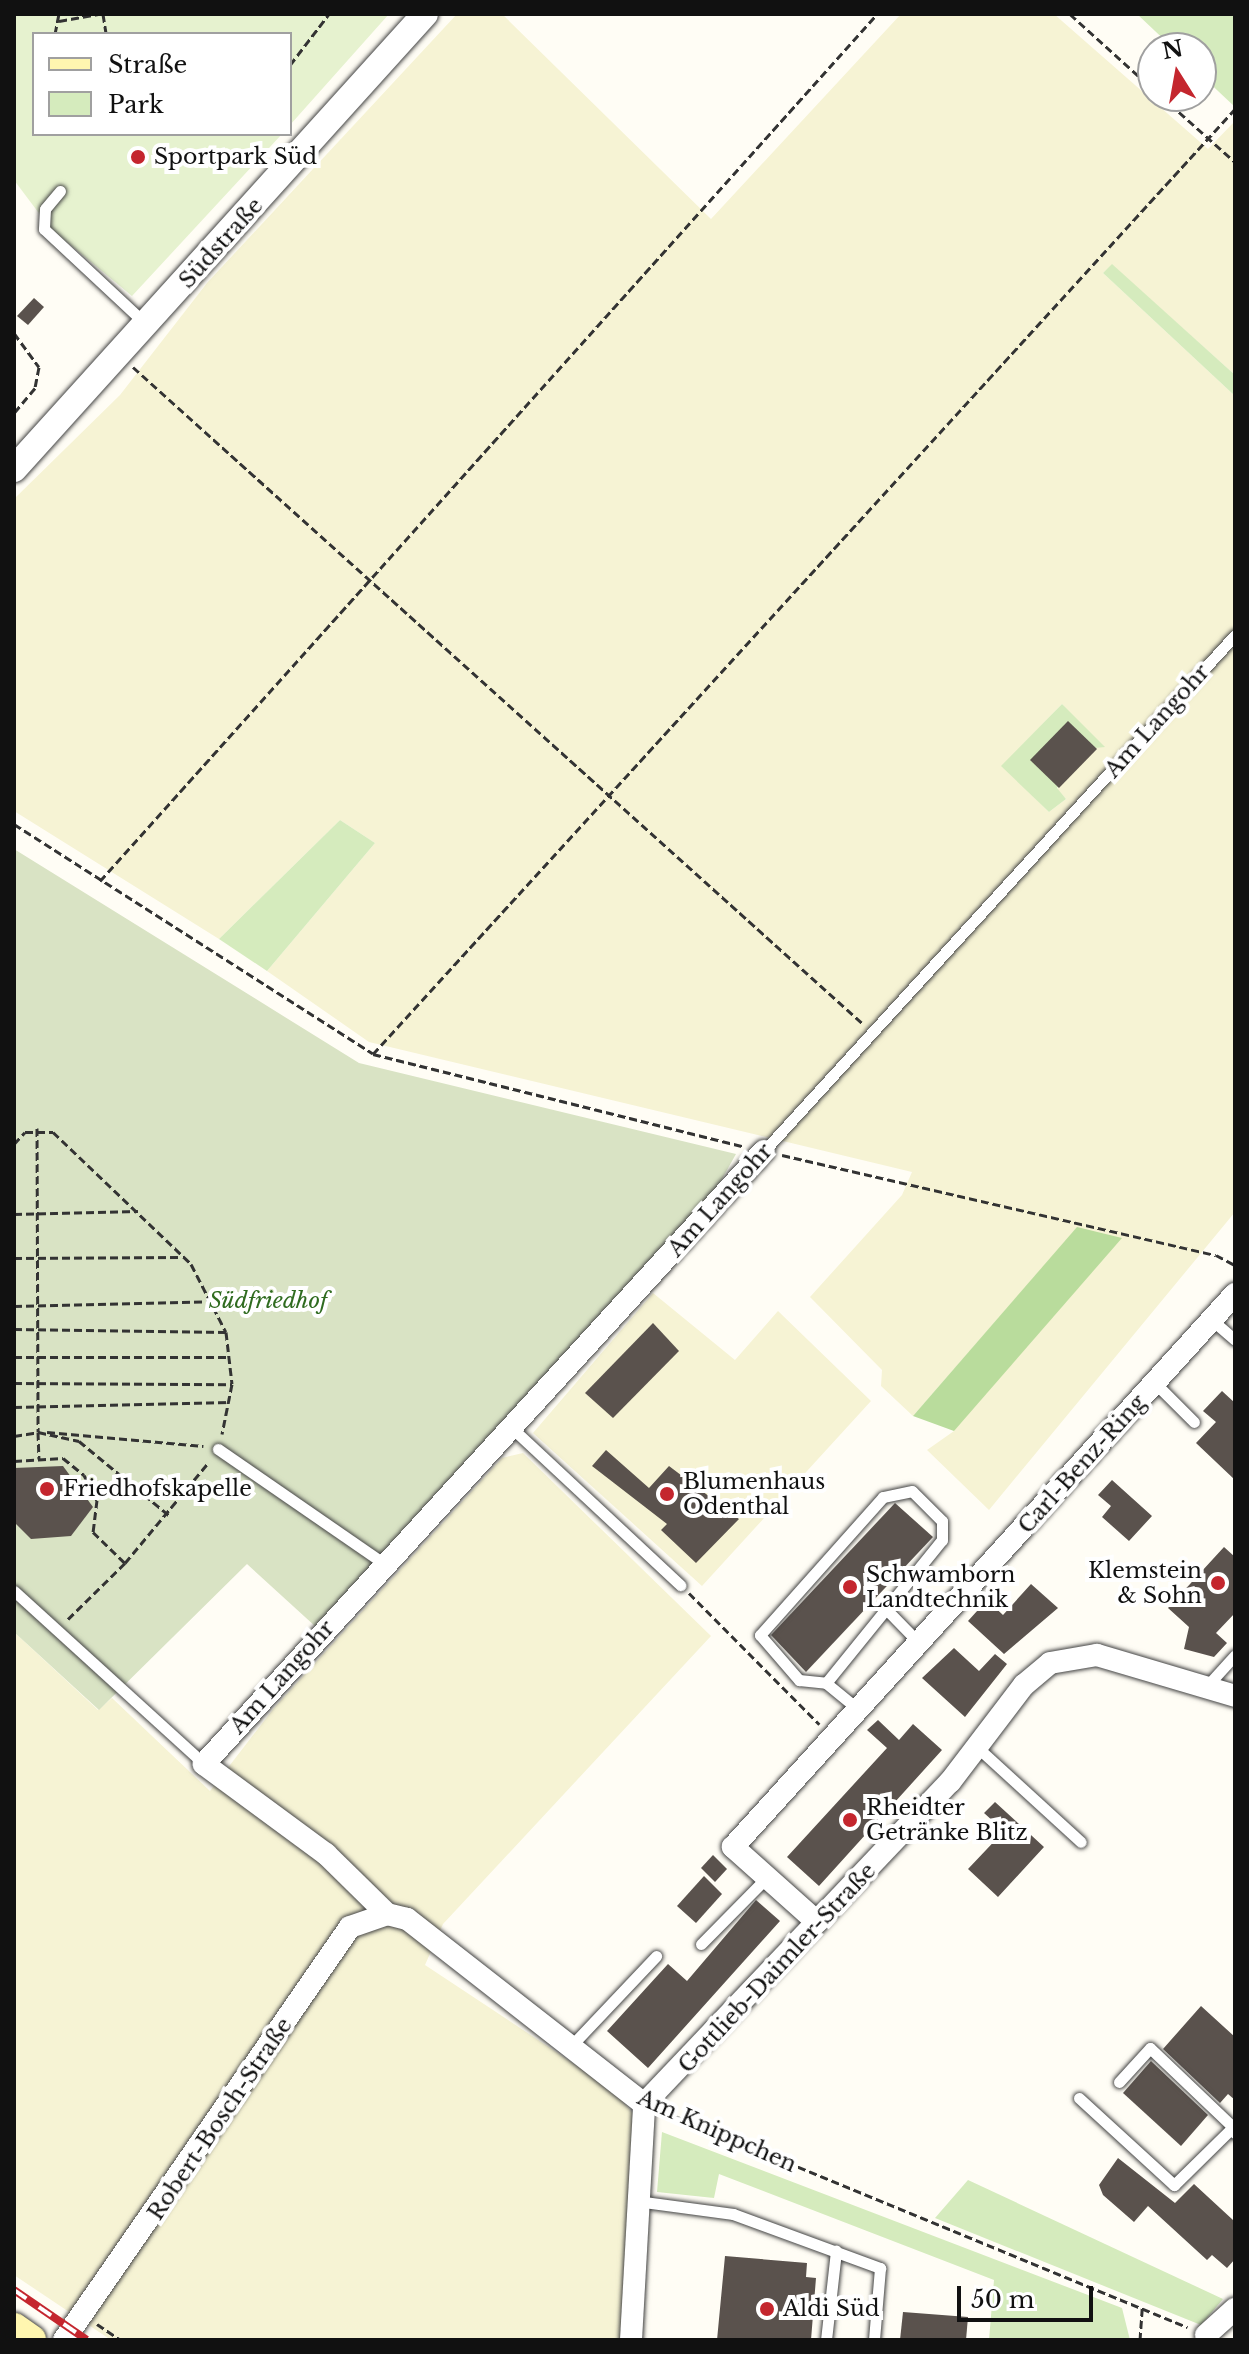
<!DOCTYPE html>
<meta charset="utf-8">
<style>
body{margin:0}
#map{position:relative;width:1249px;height:2354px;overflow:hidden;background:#fffdf5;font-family:"Libre Baskerville",serif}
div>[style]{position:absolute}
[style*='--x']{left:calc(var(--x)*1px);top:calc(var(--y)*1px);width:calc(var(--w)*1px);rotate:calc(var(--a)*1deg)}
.farmland>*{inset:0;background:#f6f3d4}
.green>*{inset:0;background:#d5ebbd}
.forest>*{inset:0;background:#b9dc9c}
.cemetery>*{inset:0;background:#d9e3c4}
.pitch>*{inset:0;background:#e6f2cf}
.building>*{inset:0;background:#5a524d}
.path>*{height:3px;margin-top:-1.5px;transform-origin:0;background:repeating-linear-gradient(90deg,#333 0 8px,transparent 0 12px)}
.roads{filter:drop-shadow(0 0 2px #444) drop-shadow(0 0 2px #444)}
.service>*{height:11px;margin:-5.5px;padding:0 5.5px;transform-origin:5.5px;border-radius:5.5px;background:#fff}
.minor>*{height:22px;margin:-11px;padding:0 11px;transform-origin:11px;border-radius:11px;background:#fff}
.tertiary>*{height:26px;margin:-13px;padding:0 13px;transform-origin:13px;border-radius:13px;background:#fff}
.secondary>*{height:30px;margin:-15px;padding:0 15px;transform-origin:15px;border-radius:15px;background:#fff6b0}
.rail>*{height:8px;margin-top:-4px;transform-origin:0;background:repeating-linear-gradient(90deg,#fff 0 15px,#c4262e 0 30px);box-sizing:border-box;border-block:2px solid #c4262e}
.dots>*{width:22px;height:22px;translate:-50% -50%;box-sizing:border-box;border:4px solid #fff;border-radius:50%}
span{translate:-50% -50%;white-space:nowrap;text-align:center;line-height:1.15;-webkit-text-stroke:8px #fff;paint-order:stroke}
.poi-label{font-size:22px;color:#111}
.left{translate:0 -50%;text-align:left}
.right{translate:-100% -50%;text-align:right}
.street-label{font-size:22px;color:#111}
.park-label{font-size:22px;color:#2f6b1f;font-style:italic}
.frame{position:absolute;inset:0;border:16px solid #111;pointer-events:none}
.legend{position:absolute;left:32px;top:32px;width:260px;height:104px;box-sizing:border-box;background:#fff;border:2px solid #a0a0a0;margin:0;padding:10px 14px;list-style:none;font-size:24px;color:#111}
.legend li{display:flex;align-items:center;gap:16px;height:40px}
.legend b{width:40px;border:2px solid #a0a0a0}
.north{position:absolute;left:1137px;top:32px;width:80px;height:80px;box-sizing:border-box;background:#fff;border:2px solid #a0a0a0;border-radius:50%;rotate:349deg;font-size:22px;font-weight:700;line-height:32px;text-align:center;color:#111}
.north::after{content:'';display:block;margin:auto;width:28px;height:36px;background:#c4262e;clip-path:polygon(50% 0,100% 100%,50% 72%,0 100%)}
.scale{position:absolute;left:957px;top:2286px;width:136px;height:36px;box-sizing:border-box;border:4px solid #111;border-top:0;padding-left:10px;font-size:24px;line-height:28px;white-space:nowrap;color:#111;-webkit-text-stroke:6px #fff;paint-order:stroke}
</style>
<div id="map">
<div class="farmland">
<div style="clip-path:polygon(evenodd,457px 14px,502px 14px,711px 219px,901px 14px,1054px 14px,1208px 149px,1235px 121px,1235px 375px,1112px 265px,1103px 273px,1235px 396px,1235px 1212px,989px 1510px,927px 1450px,954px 1431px,1077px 1228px,913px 1416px,881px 1386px,882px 1370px,810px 1297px,902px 1195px,912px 1172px,369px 1042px,267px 971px,375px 843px,340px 820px,219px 939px,14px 811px,14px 499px,120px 395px,207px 283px,457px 14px,1062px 704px,1096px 747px,1057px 789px,1066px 799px,1049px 812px,1002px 766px,1062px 704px)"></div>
<div style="clip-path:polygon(653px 1293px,735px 1360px,778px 1311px,871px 1401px,702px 1586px,533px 1433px)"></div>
<div style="clip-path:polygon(523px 1453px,711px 1636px,443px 1924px,425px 1965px,612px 2089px,637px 2118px,622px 2340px,111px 2340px,14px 2275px,14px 1632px,98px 1710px,112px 1698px,210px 1791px,274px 1708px,502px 1458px)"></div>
</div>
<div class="green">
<div style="clip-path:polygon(1137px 14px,1235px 14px,1235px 107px,1201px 75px,1201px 48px,1173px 48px)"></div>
<div style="clip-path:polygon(1112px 264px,1235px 375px,1235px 396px,1103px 273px)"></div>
<div style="clip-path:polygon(1062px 704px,1105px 747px,1095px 748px,1057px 788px,1066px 799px,1049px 812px,1001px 766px)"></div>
<div style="clip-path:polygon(340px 820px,375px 843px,267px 971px,219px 939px)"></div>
<div style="clip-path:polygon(662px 2132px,1122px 2308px,1130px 2340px,989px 2340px,994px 2280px,719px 2174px,714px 2198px,657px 2192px)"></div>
<div style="clip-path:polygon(968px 2180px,1223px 2299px,1201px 2325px,935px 2218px)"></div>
</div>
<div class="forest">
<div style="clip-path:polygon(1077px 1227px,1122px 1238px,954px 1431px,913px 1416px)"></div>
</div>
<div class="cemetery">
<div style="clip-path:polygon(14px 849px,359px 1063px,736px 1154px,718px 1186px,316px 1627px,247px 1564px,99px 1710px,14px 1632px)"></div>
</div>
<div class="pitch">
<div style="clip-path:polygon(14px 14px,389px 14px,290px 125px,290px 34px,34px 34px,34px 134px,282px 134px,132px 296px,50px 228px,14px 180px)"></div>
</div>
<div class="building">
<div style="clip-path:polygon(34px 298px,44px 307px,28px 325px,17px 316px)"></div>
<div style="clip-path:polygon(1068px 721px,1097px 749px,1059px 788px,1030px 760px)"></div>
<div style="clip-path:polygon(653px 1323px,679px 1351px,613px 1418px,585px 1393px)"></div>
<div style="clip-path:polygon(1222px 1391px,1235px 1403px,1235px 1480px,1196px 1443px,1216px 1422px,1203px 1411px)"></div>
<div style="clip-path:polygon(606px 1450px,649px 1488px,669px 1466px,739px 1519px,696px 1563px,661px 1530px,667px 1524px,592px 1466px)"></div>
<div style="clip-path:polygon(63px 1466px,93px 1507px,71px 1536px,31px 1539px,14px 1522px,14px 1468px)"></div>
<div style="clip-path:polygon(1112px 1480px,1152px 1516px,1129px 1541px,1102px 1517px,1111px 1506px,1098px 1495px)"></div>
<div style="clip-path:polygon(895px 1503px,933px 1537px,806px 1672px,771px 1635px)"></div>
<div style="clip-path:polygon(1224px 1547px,1235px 1557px,1235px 1613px,1216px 1633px,1227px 1643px,1214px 1657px,1184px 1649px,1189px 1627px,1168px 1608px)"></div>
<div style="clip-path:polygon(1031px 1584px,1058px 1608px,1004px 1654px,968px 1621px,987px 1600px,1003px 1615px)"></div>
<div style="clip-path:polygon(954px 1648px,979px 1671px,995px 1654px,1007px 1664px,965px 1717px,922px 1678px)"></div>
<div style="clip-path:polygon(878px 1720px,899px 1740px,913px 1724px,942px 1750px,819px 1886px,787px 1857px,887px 1748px,867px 1730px)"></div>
<div style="clip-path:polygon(995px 1802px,1044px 1847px,998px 1897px,968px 1869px,1004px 1831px,984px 1813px)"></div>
<div style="clip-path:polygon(713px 1855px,727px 1869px,715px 1882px,701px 1868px)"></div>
<div style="clip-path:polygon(704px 1876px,722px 1894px,696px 1923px,677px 1906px)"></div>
<div style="clip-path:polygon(756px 1900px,780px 1921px,648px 2068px,607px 2031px,668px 1964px,687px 1981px)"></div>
<div style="clip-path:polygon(1201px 2006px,1235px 2037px,1235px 2100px,1228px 2094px,1220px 2103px,1163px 2049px)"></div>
<div style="clip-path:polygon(1151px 2061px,1208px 2115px,1181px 2146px,1123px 2093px)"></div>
<div style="clip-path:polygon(1118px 2158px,1175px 2203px,1194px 2184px,1233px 2220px,1235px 2259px,1227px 2268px,1212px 2255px,1207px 2260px,1148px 2206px,1134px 2222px,1103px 2195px,1099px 2185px)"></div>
<div style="clip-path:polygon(725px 2256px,807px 2263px,806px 2277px,816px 2278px,811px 2340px,717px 2340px)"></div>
<div style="clip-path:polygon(903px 2312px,968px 2317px,966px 2340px,900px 2340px)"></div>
</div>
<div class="path">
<div style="--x:103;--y:14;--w:20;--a:81"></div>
<div style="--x:1070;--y:14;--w:112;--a:42.1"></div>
<div style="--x:59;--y:21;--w:40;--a:-10"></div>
<div style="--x:55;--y:34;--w:20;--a:-79"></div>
<div style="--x:290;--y:65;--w:64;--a:-52.6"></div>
<div style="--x:1161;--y:96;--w:99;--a:41.7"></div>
<div style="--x:14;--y:333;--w:42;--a:53.7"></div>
<div style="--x:39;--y:367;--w:21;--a:101"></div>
<div style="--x:35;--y:388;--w:33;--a:130"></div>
<div style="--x:133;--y:367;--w:981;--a:41.98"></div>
<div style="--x:14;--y:824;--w:426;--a:32.6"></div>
<div style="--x:373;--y:1054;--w:381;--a:14"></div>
<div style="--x:100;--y:881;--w:1164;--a:-48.13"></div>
<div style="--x:373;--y:1054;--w:1279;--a:-47.63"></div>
<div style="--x:37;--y:1128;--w:304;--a:89.8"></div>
<div style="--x:38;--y:1432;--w:42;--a:12.4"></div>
<div style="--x:79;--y:1441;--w:118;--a:39.5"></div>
<div style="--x:14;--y:1144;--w:16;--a:-47"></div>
<div style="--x:25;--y:1132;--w:28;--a:0"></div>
<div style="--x:53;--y:1132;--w:191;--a:43.7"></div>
<div style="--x:191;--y:1264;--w:76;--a:62.8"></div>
<div style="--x:226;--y:1332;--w:52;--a:83.4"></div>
<div style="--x:232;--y:1384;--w:51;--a:101.3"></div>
<div style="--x:782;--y:1155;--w:445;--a:13"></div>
<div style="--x:1216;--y:1255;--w:21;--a:28"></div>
<div style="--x:14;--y:1214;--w:124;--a:-1.4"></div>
<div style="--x:14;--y:1258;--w:168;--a:-0.3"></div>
<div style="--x:14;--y:1306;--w:199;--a:-1.4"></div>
<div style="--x:14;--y:1329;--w:212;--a:0.8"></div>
<div style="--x:14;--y:1357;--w:216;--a:0"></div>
<div style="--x:14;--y:1383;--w:218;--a:0.3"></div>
<div style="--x:14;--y:1407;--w:216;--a:-1.3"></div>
<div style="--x:38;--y:1432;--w:27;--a:88"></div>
<div style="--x:47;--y:1432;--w:157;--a:5.1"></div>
<div style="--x:14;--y:1436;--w:26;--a:-9"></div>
<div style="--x:14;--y:1461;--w:49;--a:-3.5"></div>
<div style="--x:63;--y:1458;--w:27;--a:39"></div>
<div style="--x:84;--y:1475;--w:28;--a:63"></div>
<div style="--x:97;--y:1500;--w:32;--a:97"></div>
<div style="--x:93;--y:1532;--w:45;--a:44.1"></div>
<div style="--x:125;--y:1563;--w:80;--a:135.5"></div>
<div style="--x:125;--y:1563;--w:131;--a:-50.3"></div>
<div style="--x:689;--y:1593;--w:185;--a:45.2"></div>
<div style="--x:665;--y:2112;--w:565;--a:22.39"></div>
<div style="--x:97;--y:2324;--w:29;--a:34"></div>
<div style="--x:1140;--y:2340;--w:32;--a:-86"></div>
</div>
<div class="roads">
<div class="service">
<div style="--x:60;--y:191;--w:23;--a:130"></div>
<div style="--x:45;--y:209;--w:20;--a:93"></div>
<div style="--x:44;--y:229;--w:141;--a:43"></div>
<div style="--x:764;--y:1151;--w:699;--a:-47.61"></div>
<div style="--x:1212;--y:1320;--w:30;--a:41"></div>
<div style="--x:1155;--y:1383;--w:55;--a:45"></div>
<div style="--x:513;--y:1429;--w:229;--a:43"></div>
<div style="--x:218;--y:1449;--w:204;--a:34.6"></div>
<div style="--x:14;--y:1591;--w:257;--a:42.3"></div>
<div style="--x:884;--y:1607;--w:52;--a:45.8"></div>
<div style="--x:826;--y:1683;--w:184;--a:-51"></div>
<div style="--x:942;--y:1540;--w:19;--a:-90"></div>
<div style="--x:942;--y:1521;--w:42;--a:-135"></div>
<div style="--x:912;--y:1491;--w:30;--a:168"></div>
<div style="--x:883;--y:1497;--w:185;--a:131.7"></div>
<div style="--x:760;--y:1635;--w:60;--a:49.1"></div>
<div style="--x:799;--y:1680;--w:27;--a:6"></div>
<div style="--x:826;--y:1683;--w:43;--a:39.3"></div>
<div style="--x:1206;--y:1687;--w:43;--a:-47.8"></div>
<div style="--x:978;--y:1748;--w:139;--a:42.4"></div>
<div style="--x:701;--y:1944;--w:94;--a:-45.4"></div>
<div style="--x:571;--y:2046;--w:124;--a:-46.6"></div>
<div style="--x:1119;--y:2082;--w:46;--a:-47.6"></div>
<div style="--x:1150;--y:2048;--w:113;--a:43.6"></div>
<div style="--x:1079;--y:2098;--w:129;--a:42.5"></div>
<div style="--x:1174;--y:2185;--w:80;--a:-44.5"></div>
<div style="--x:1231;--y:2129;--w:6;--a:45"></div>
<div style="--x:644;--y:2202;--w:90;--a:7.7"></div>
<div style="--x:733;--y:2214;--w:157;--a:20.2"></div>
<div style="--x:880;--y:2268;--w:72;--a:94.8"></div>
<div style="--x:826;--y:2340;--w:90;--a:-83.6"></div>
</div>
<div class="minor">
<div style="--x:817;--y:1922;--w:113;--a:-138.2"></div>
<div style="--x:733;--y:1847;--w:747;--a:-47.77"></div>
<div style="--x:644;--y:2104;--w:301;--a:-142"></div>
<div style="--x:407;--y:1919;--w:21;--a:-166"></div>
<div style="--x:387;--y:1914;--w:86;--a:-135.5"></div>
<div style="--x:326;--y:1854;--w:152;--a:-143.6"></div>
<div style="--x:204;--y:1764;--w:830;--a:-47.59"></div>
<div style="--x:1206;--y:2335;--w:39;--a:-42"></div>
<div style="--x:64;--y:2340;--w:502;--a:-55.3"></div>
<div style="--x:350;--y:1927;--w:39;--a:-19"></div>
<div style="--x:631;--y:2340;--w:236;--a:-86.8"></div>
<div style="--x:644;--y:2104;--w:444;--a:-46.5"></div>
<div style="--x:950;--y:1782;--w:122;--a:-52.7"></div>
<div style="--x:1024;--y:1685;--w:34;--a:-40"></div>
<div style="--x:1050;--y:1663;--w:48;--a:-9.7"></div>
<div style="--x:1097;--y:1655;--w:144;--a:16.5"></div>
</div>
<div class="tertiary">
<div style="--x:14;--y:469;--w:613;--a:-47.91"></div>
</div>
<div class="secondary">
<div style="--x:14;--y:2328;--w:21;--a:35"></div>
</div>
</div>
<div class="rail">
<div style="--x:14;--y:2290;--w:88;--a:34.4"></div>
</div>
<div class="dots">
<div style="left:138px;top:157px;background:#c4262e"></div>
<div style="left:47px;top:1489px;background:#c4262e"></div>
<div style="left:667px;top:1494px;background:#c4262e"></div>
<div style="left:1218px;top:1583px;background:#c4262e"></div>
<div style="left:850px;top:1587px;background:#c4262e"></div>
<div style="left:850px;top:1820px;background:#c4262e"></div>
<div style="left:767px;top:2309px;background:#c4262e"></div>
</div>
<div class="poi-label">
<span class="left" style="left:154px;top:157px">Sportpark Süd</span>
<span class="left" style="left:683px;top:1494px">Blumenhaus<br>Odenthal</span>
<span class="left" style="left:63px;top:1489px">Friedhofskapelle</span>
<span class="right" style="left:1202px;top:1583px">Klemstein<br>&amp; Sohn</span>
<span class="left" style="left:866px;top:1587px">Schwamborn<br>Landtechnik</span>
<span class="left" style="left:866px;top:1820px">Rheidter<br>Getränke Blitz</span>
<span class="left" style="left:783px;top:2309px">Aldi Süd</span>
</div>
<div class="street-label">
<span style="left:221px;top:243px;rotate:-48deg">Südstraße</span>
<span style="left:1157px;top:721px;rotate:-48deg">Am Langohr</span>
<span style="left:720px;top:1200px;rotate:-48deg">Am Langohr</span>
<span style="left:1082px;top:1464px;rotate:-48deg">Carl-Benz-Ring</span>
<span style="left:282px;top:1677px;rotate:-48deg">Am Langohr</span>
<span style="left:777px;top:1968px;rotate:-47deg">Gottlieb-Daimler-Straße</span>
<span style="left:220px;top:2119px;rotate:-56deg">Robert-Bosch-Straße</span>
<span style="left:717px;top:2131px;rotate:24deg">Am Knippchen</span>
</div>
<div class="park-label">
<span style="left:268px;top:1301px">Südfriedhof</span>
</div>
<div class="frame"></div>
<ul class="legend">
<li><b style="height:10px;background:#fff6b0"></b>Straße</li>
<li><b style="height:22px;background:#d5ebbd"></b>Park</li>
</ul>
<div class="north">N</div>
<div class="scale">50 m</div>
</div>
